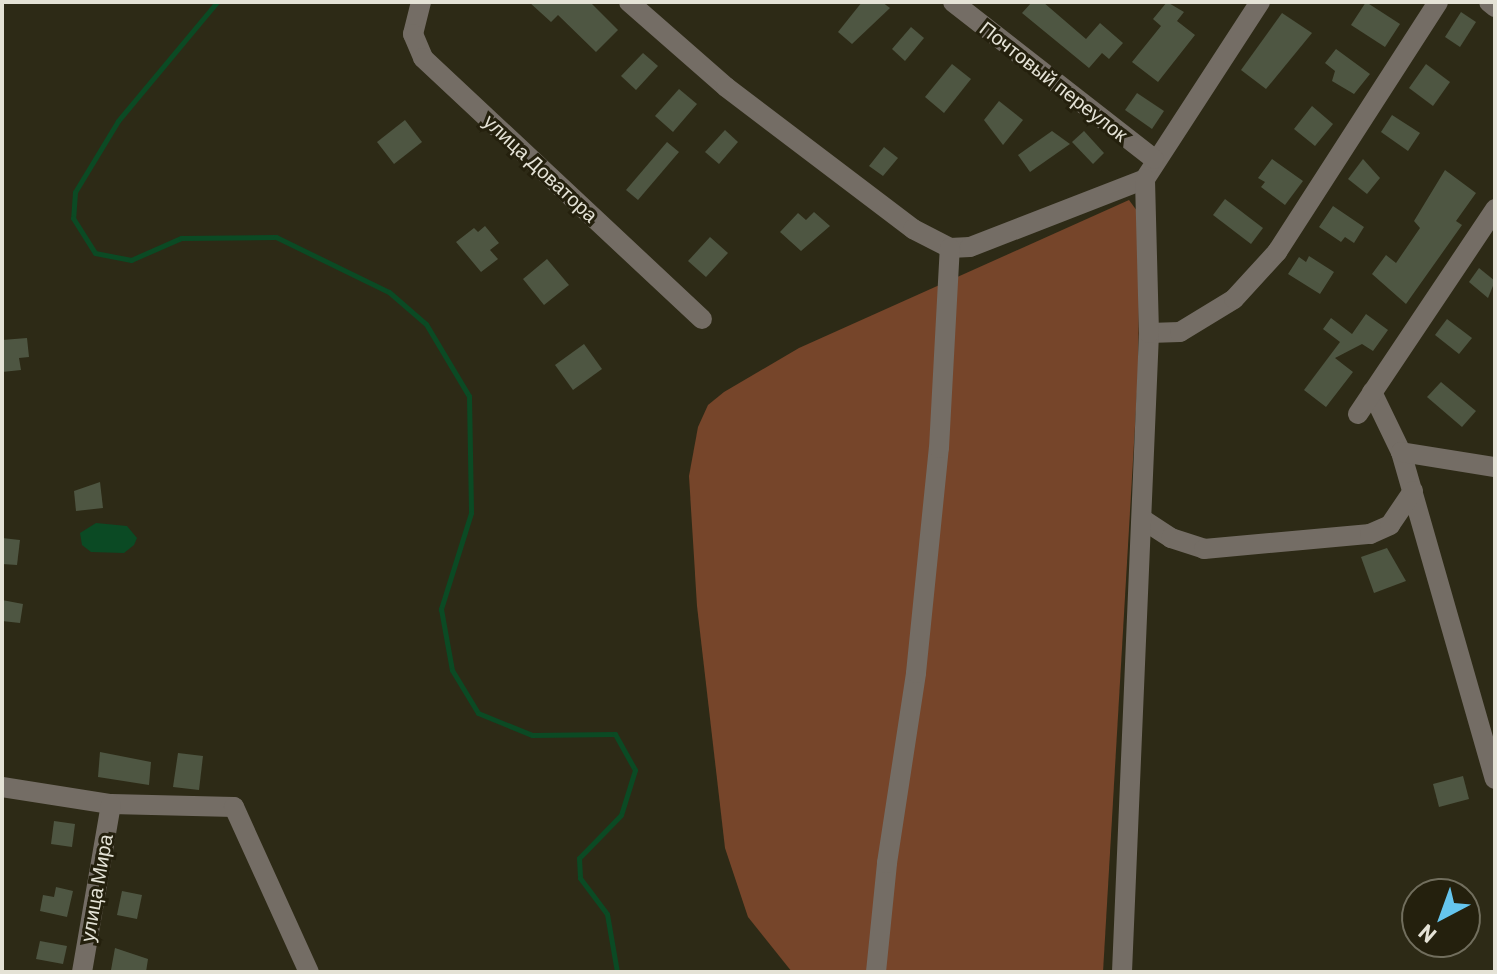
<!DOCTYPE html>
<meta charset="utf-8">
<style>
body{margin:0}
#map{position:relative;width:1497px;height:974px;overflow:hidden;background:#2d2a16;font-family:Barlow,sans-serif}
div>[style]{position:absolute}
[style*='--x']{left:calc(var(--x)*1px);top:calc(var(--y)*1px);width:calc(var(--w)*1px);rotate:calc(var(--a)*1deg)}
.green>*{inset:0;background:#76452a}
.water>*{inset:0;background:#0b4a24}
.stream>*{height:5px;margin:-2.5px;padding:0 2.5px;transform-origin:2.5px;border-radius:2.5px;background:#0b4a24}
.building>*{inset:0;background:#4e5642}
.minor>*{height:20px;margin:-10px;padding:0 10px;transform-origin:10px;border-radius:10px;background:#746d65}
span{translate:-50% -50%;white-space:nowrap;text-align:center;line-height:1.15;-webkit-text-stroke:6px #24200d;paint-order:stroke}
.street-label{font-size:20px;color:#e4e2d6}
.frame{position:absolute;inset:0;border:4px solid #e4e2d6;pointer-events:none}
.north{position:absolute;left:1401px;top:878px;width:80px;height:80px;box-sizing:border-box;background:#24200d;border:2px solid #716e5d;border-radius:50%;rotate:221deg;font-size:22px;font-weight:700;line-height:32px;text-align:center;color:#e4e2d6}
.north::after{content:'';display:block;margin:auto;width:28px;height:36px;background:#65c5ee;clip-path:polygon(50% 0,100% 100%,50% 72%,0 100%)}
</style>
<div id="map">
<div class="green">
<div style="clip-path:polygon(1129px 200px,1140px 215px,1138px 375px,1103px 972px,792px 972px,748px 917px,725px 848px,697px 606px,689px 476px,698px 427px,708px 405px,724px 392px,799px 348px)"></div>
</div>
<div class="water">
<div style="clip-path:polygon(96px 523px,127px 526px,137px 538px,134px 545px,124px 553px,91px 552px,82px 545px,80px 533px)"></div>
</div>
<div class="stream">
<div style="--x:217;--y:2;--w:155;--a:129.8"></div>
<div style="--x:118;--y:121;--w:83;--a:121.2"></div>
<div style="--x:75;--y:192;--w:26;--a:94"></div>
<div style="--x:73;--y:218;--w:41;--a:57.8"></div>
<div style="--x:95;--y:253;--w:37;--a:11"></div>
<div style="--x:131;--y:260;--w:55;--a:-23.7"></div>
<div style="--x:181;--y:238;--w:95;--a:-0.6"></div>
<div style="--x:276;--y:237;--w:126;--a:26"></div>
<div style="--x:389;--y:292;--w:49;--a:40.9"></div>
<div style="--x:426;--y:324;--w:84;--a:59.2"></div>
<div style="--x:469;--y:396;--w:117;--a:89"></div>
<div style="--x:471;--y:513;--w:101;--a:107.4"></div>
<div style="--x:441;--y:609;--w:62;--a:79.8"></div>
<div style="--x:452;--y:670;--w:50;--a:58.8"></div>
<div style="--x:478;--y:713;--w:58;--a:22.2"></div>
<div style="--x:532;--y:735;--w:83;--a:-0.7"></div>
<div style="--x:615;--y:734;--w:41;--a:60.9"></div>
<div style="--x:635;--y:770;--w:47;--a:107.3"></div>
<div style="--x:621;--y:815;--w:60;--a:134.3"></div>
<div style="--x:579;--y:858;--w:20;--a:87"></div>
<div style="--x:580;--y:878;--w:45;--a:53.1"></div>
<div style="--x:607;--y:914;--w:59;--a:80.2"></div>
</div>
<div class="building">
<div style="clip-path:polygon(529px 2px,590px 2px,618px 30px,596px 52px,558px 15px,551px 22px)"></div>
<div style="clip-path:polygon(862px 2px,882px 2px,890px 8px,852px 44px,838px 32px)"></div>
<div style="clip-path:polygon(1032px 2px,1043px 2px,1086px 39px,1100px 23px,1123px 43px,1109px 59px,1102px 53px,1089px 68px,1022px 13px)"></div>
<div style="clip-path:polygon(1167px 2px,1184px 12px,1177px 21px,1195px 35px,1158px 82px,1132px 62px,1161px 26px,1153px 19px)"></div>
<div style="clip-path:polygon(1366px 2px,1400px 24px,1385px 47px,1351px 25px)"></div>
<div style="clip-path:polygon(1461px 12px,1476px 22px,1460px 47px,1445px 37px)"></div>
<div style="clip-path:polygon(1282px 13px,1312px 33px,1266px 89px,1241px 70px)"></div>
<div style="clip-path:polygon(911px 27px,924px 38px,905px 61px,892px 49px)"></div>
<div style="clip-path:polygon(1336px 49px,1370px 74px,1354px 94px,1332px 81px,1335px 71px,1325px 63px)"></div>
<div style="clip-path:polygon(643px 53px,658px 66px,636px 90px,621px 76px)"></div>
<div style="clip-path:polygon(952px 64px,971px 79px,944px 113px,925px 97px)"></div>
<div style="clip-path:polygon(1426px 64px,1450px 82px,1433px 106px,1409px 88px)"></div>
<div style="clip-path:polygon(679px 89px,697px 104px,673px 132px,655px 116px)"></div>
<div style="clip-path:polygon(1137px 93px,1164px 111px,1152px 129px,1125px 110px)"></div>
<div style="clip-path:polygon(999px 101px,1023px 120px,1003px 145px,984px 120px)"></div>
<div style="clip-path:polygon(1312px 106px,1333px 124px,1315px 146px,1294px 129px)"></div>
<div style="clip-path:polygon(1392px 115px,1420px 133px,1408px 151px,1381px 132px)"></div>
<div style="clip-path:polygon(405px 120px,422px 142px,394px 164px,377px 142px)"></div>
<div style="clip-path:polygon(725px 130px,738px 142px,719px 164px,705px 152px)"></div>
<div style="clip-path:polygon(1052px 131px,1070px 144px,1030px 172px,1018px 155px)"></div>
<div style="clip-path:polygon(1084px 131px,1104px 153px,1093px 164px,1072px 142px)"></div>
<div style="clip-path:polygon(667px 142px,679px 152px,638px 200px,626px 190px)"></div>
<div style="clip-path:polygon(884px 147px,898px 158px,883px 176px,869px 166px)"></div>
<div style="clip-path:polygon(1272px 159px,1303px 181px,1285px 205px,1261px 187px,1265px 182px,1258px 178px)"></div>
<div style="clip-path:polygon(1363px 159px,1380px 178px,1367px 194px,1348px 179px)"></div>
<div style="clip-path:polygon(1445px 170px,1476px 193px,1456px 221px,1462px 225px,1406px 304px,1372px 274px,1386px 255px,1396px 263px,1420px 228px,1414px 221px)"></div>
<div style="clip-path:polygon(1225px 199px,1263px 228px,1251px 244px,1213px 215px)"></div>
<div style="clip-path:polygon(1333px 206px,1364px 227px,1354px 243px,1345px 237px,1341px 242px,1319px 227px)"></div>
<div style="clip-path:polygon(814px 212px,830px 226px,801px 251px,780px 232px,798px 213px,806px 220px)"></div>
<div style="clip-path:polygon(485px 226px,499px 243px,490px 250px,498px 259px,481px 272px,456px 242px,474px 228px,478px 232px)"></div>
<div style="clip-path:polygon(710px 237px,728px 253px,706px 277px,688px 261px)"></div>
<div style="clip-path:polygon(1309px 256px,1334px 272px,1320px 294px,1288px 274px,1299px 257px,1306px 262px)"></div>
<div style="clip-path:polygon(547px 259px,569px 285px,544px 305px,523px 279px)"></div>
<div style="clip-path:polygon(1479px 268px,1495px 281px,1488px 298px,1469px 282px)"></div>
<div style="clip-path:polygon(1366px 314px,1388px 330px,1373px 351px,1362px 344px,1335px 358px,1353px 372px,1326px 407px,1304px 390px,1340px 342px,1323px 329px,1331px 318px,1352px 334px)"></div>
<div style="clip-path:polygon(1447px 319px,1472px 338px,1459px 354px,1435px 335px)"></div>
<div style="clip-path:polygon(27px 338px,29px 357px,19px 358px,21px 370px,2px 372px,2px 340px)"></div>
<div style="clip-path:polygon(584px 344px,602px 369px,573px 390px,555px 365px)"></div>
<div style="clip-path:polygon(1441px 382px,1476px 411px,1462px 427px,1427px 397px)"></div>
<div style="clip-path:polygon(100px 482px,103px 508px,76px 511px,74px 491px)"></div>
<div style="clip-path:polygon(2px 538px,20px 540px,17px 565px,2px 564px)"></div>
<div style="clip-path:polygon(1387px 548px,1406px 581px,1374px 593px,1361px 557px)"></div>
<div style="clip-path:polygon(2px 600px,23px 604px,20px 623px,2px 621px)"></div>
<div style="clip-path:polygon(100px 752px,151px 762px,149px 785px,98px 777px)"></div>
<div style="clip-path:polygon(178px 753px,203px 756px,199px 790px,173px 787px)"></div>
<div style="clip-path:polygon(1463px 776px,1469px 799px,1439px 807px,1433px 784px)"></div>
<div style="clip-path:polygon(54px 821px,75px 824px,72px 847px,51px 844px)"></div>
<div style="clip-path:polygon(56px 887px,73px 891px,67px 917px,40px 911px,43px 895px,54px 897px)"></div>
<div style="clip-path:polygon(122px 891px,142px 895px,137px 919px,117px 915px)"></div>
<div style="clip-path:polygon(40px 941px,67px 946px,63px 964px,36px 959px)"></div>
<div style="clip-path:polygon(115px 948px,148px 959px,146px 972px,111px 970px)"></div>
</div>
<div class="minor">
<div style="--x:421;--y:2;--w:33;--a:104"></div>
<div style="--x:413;--y:34;--w:26;--a:67"></div>
<div style="--x:423;--y:58;--w:382;--a:43.1"></div>
<div style="--x:629;--y:2;--w:129;--a:41.2"></div>
<div style="--x:726;--y:87;--w:235;--a:37.2"></div>
<div style="--x:913;--y:229;--w:42;--a:27.2"></div>
<div style="--x:950;--y:248;--w:20;--a:-3"></div>
<div style="--x:970;--y:247;--w:188;--a:-21.2"></div>
<div style="--x:1145;--y:179;--w:211;--a:-57"></div>
<div style="--x:953;--y:2;--w:255;--a:38"></div>
<div style="--x:1489;--y:2;--w:8;--a:40"></div>
<div style="--x:1149;--y:333;--w:31;--a:-2"></div>
<div style="--x:1180;--y:332;--w:63;--a:-31.4"></div>
<div style="--x:1234;--y:299;--w:64;--a:-47.5"></div>
<div style="--x:1277;--y:252;--w:297;--a:-57.2"></div>
<div style="--x:1372;--y:392;--w:67;--a:64.2"></div>
<div style="--x:1401;--y:452;--w:340;--a:74"></div>
<div style="--x:1358;--y:414;--w:247;--a:-56.2"></div>
<div style="--x:1401;--y:452;--w:95;--a:9.1"></div>
<div style="--x:1142;--y:519;--w:35;--a:33"></div>
<div style="--x:1171;--y:538;--w:35;--a:18"></div>
<div style="--x:1204;--y:549;--w:167;--a:-5.2"></div>
<div style="--x:1370;--y:534;--w:22;--a:-24"></div>
<div style="--x:1390;--y:525;--w:41;--a:-55.9"></div>
<div style="--x:2;--y:787;--w:110;--a:8.9"></div>
<div style="--x:111;--y:804;--w:123;--a:1.4"></div>
<div style="--x:234;--y:807;--w:181;--a:65.6"></div>
<div style="--x:82;--y:972;--w:170;--a:-80.2"></div>
<div style="--x:876;--y:972;--w:110;--a:-84.2"></div>
<div style="--x:887;--y:863;--w:192;--a:-81.3"></div>
<div style="--x:916;--y:673;--w:226;--a:-84.2"></div>
<div style="--x:939;--y:448;--w:200;--a:-86.9"></div>
<div style="--x:1122;--y:972;--w:640;--a:-87.58"></div>
<div style="--x:1149;--y:333;--w:154;--a:-91.5"></div>
</div>
<div class="street-label">
<span style="left:1054px;top:81px;rotate:38deg">Почтовый переулок</span>
<span style="left:541px;top:168px;rotate:43deg">улица Доватора</span>
<span style="left:96px;top:888px;rotate:-80deg">улица Мира</span>
</div>
<div class="frame"></div>
<div class="north">N</div>
</div>
